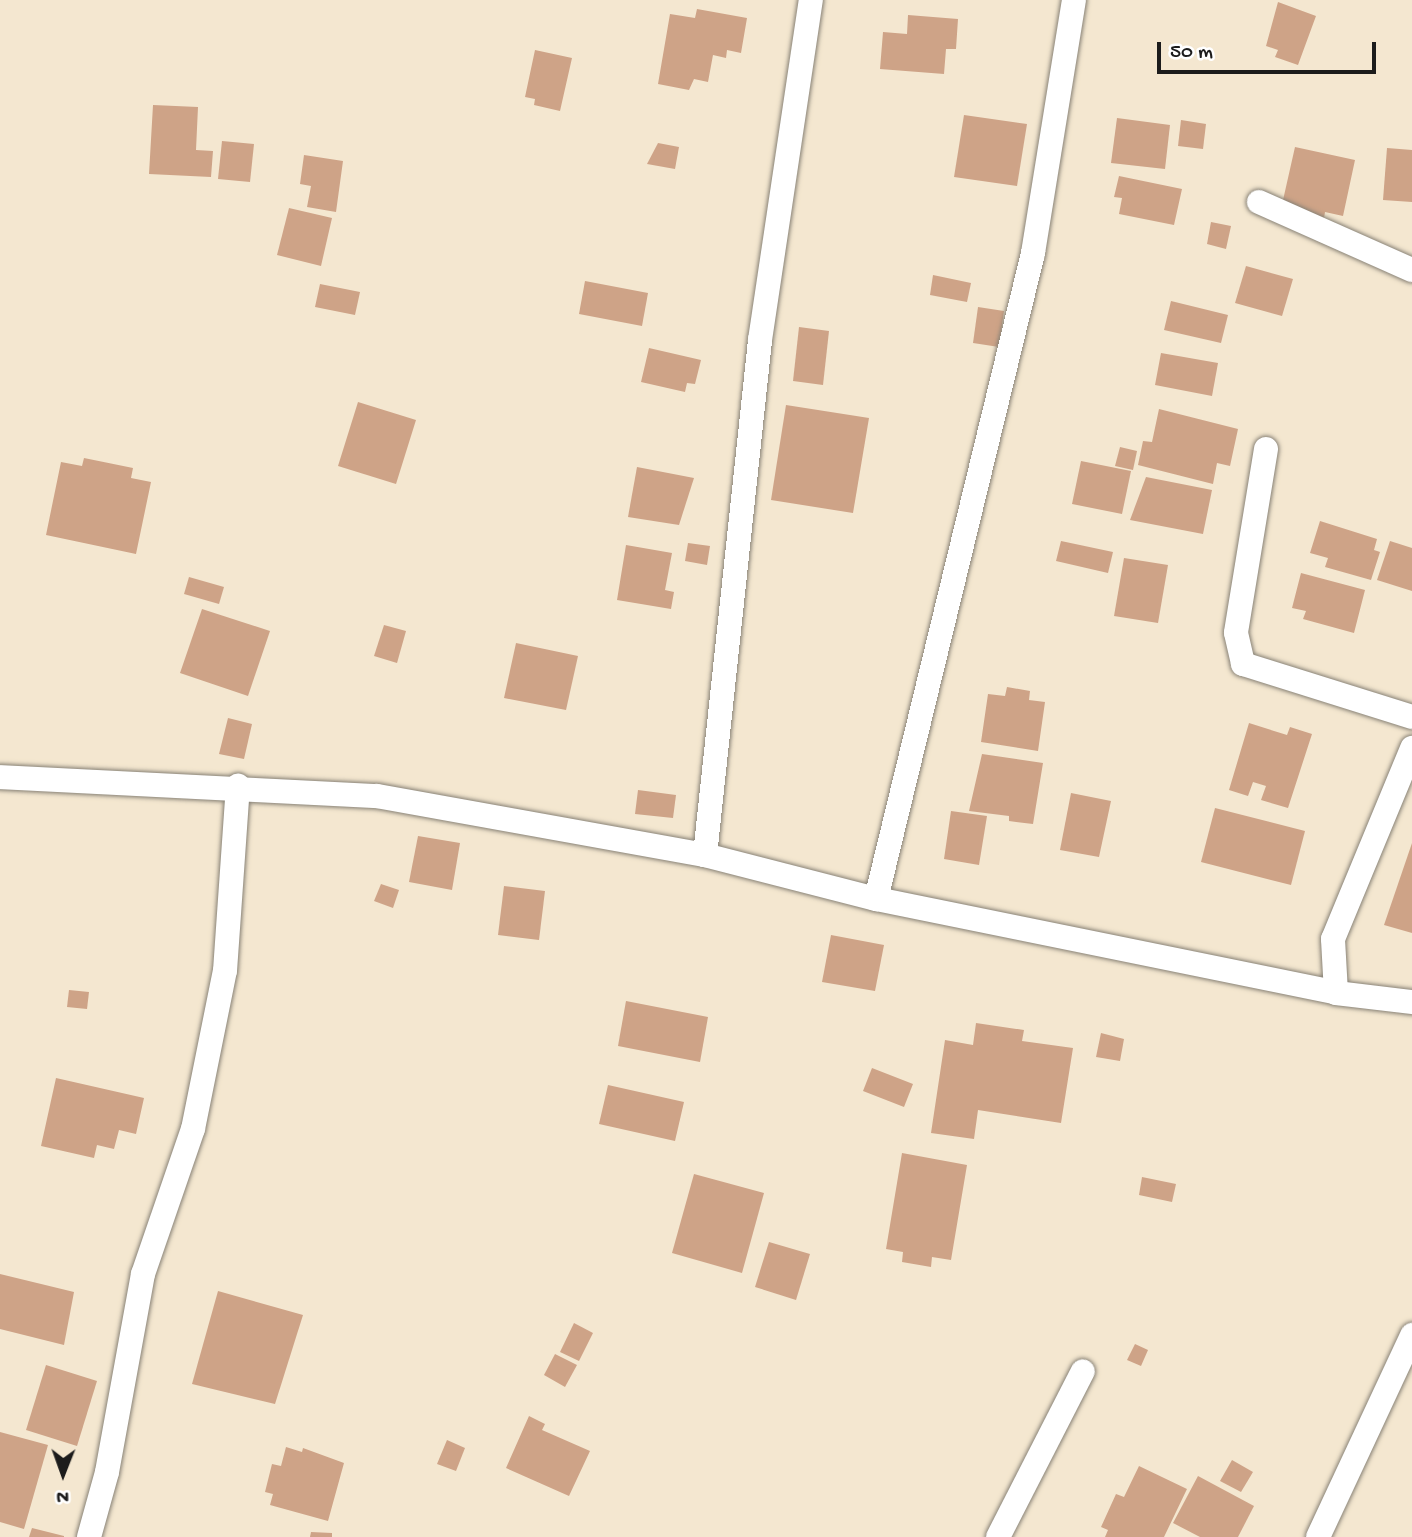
<!DOCTYPE html>
<style>
body{margin:0}
#map{position:relative;width:1412px;height:1537px;overflow:hidden;background:#f4e7d0;font-family:"Gochi Hand",sans-serif}
div>[style]{position:absolute}
[style*='--x']{left:calc(var(--x)*1px);top:calc(var(--y)*1px);width:calc(var(--w)*1px);rotate:calc(var(--a)*1deg)}
.building>*{inset:0;background:#cea387}
.roads{filter:drop-shadow(0 0 2px #888276) drop-shadow(0 0 2px #888276)}
.minor>*{height:24px;margin:-12px;padding:0 12px;transform-origin:12px;border-radius:12px;background:#fff}
span{translate:-50% -50%;white-space:nowrap;text-align:center;line-height:1.15;-webkit-text-stroke:5px #fff;paint-order:stroke}
.north{position:absolute;left:28px;top:1439px;width:70px;height:70px;-webkit-text-stroke:5px #fff;paint-order:stroke;rotate:181deg;font-size:19px;font-weight:700;line-height:28px;text-align:center;color:#1c1c1c}
.north::after{content:'';display:block;margin:auto;width:24px;height:32px;background:#1c1c1c;clip-path:polygon(50% 0,100% 100%,50% 72%,0 100%)}
.scale{position:absolute;left:1157px;top:42px;width:219px;height:32px;box-sizing:border-box;border:4px solid #1c1c1c;border-top:0;padding-left:9px;font-size:21px;line-height:24px;white-space:nowrap;color:#1c1c1c;-webkit-text-stroke:5px #fff;paint-order:stroke}
</style>
<div id="map">
<div class="building">
<div style="clip-path:polygon(1278px 2px,1316px 16px,1298px 65px,1275px 57px,1278px 50px,1266px 46px)"></div>
<div style="clip-path:polygon(697px 9px,747px 18px,741px 53px,727px 50px,726px 58px,713px 55px,708px 82px,694px 79px,689px 90px,658px 84px,670px 14px,695px 18px)"></div>
<div style="clip-path:polygon(908px 15px,958px 19px,956px 49px,946px 49px,944px 74px,880px 69px,883px 32px,907px 34px)"></div>
<div style="clip-path:polygon(535px 50px,572px 58px,560px 111px,534px 105px,535px 99px,525px 97px)"></div>
<div style="clip-path:polygon(153px 105px,198px 107px,196px 150px,213px 151px,211px 177px,149px 174px)"></div>
<div style="clip-path:polygon(964px 115px,1027px 124px,1017px 186px,954px 177px)"></div>
<div style="clip-path:polygon(1117px 118px,1170px 125px,1165px 169px,1111px 163px)"></div>
<div style="clip-path:polygon(1181px 120px,1206px 124px,1203px 149px,1178px 146px)"></div>
<div style="clip-path:polygon(222px 141px,254px 144px,250px 182px,218px 179px)"></div>
<div style="clip-path:polygon(658px 143px,679px 147px,675px 169px,647px 164px)"></div>
<div style="clip-path:polygon(1295px 147px,1355px 160px,1343px 216px,1325px 212px,1324px 218px,1281px 209px)"></div>
<div style="clip-path:polygon(1387px 148px,1412px 150px,1412px 202px,1383px 200px)"></div>
<div style="clip-path:polygon(304px 155px,343px 161px,336px 212px,307px 207px,311px 186px,300px 184px)"></div>
<div style="clip-path:polygon(1119px 176px,1182px 189px,1174px 225px,1119px 214px,1122px 198px,1114px 197px)"></div>
<div style="clip-path:polygon(289px 208px,332px 218px,321px 266px,277px 255px)"></div>
<div style="clip-path:polygon(1211px 222px,1231px 226px,1226px 249px,1207px 244px)"></div>
<div style="clip-path:polygon(1246px 266px,1293px 279px,1282px 316px,1235px 303px)"></div>
<div style="clip-path:polygon(933px 275px,971px 283px,967px 302px,930px 295px)"></div>
<div style="clip-path:polygon(585px 281px,648px 293px,642px 326px,579px 314px)"></div>
<div style="clip-path:polygon(320px 284px,360px 292px,355px 315px,315px 307px)"></div>
<div style="clip-path:polygon(1171px 301px,1228px 315px,1221px 343px,1164px 330px)"></div>
<div style="clip-path:polygon(978px 307px,1004px 311px,999px 347px,973px 343px)"></div>
<div style="clip-path:polygon(799px 327px,829px 331px,823px 385px,793px 381px)"></div>
<div style="clip-path:polygon(649px 348px,701px 360px,695px 384px,687px 383px,685px 392px,641px 382px)"></div>
<div style="clip-path:polygon(1161px 353px,1218px 363px,1212px 396px,1155px 385px)"></div>
<div style="clip-path:polygon(358px 402px,416px 420px,396px 484px,338px 466px)"></div>
<div style="clip-path:polygon(786px 405px,869px 418px,853px 513px,771px 500px)"></div>
<div style="clip-path:polygon(1159px 409px,1238px 429px,1230px 466px,1217px 463px,1213px 484px,1138px 465px,1143px 441px,1152px 442px)"></div>
<div style="clip-path:polygon(1120px 447px,1137px 451px,1133px 470px,1115px 466px)"></div>
<div style="clip-path:polygon(84px 458px,133px 468px,131px 478px,151px 482px,136px 554px,46px 535px,61px 462px,82px 466px)"></div>
<div style="clip-path:polygon(1081px 461px,1131px 471px,1122px 514px,1072px 504px)"></div>
<div style="clip-path:polygon(637px 467px,694px 478px,679px 525px,628px 517px)"></div>
<div style="clip-path:polygon(1146px 477px,1212px 490px,1203px 534px,1130px 520px)"></div>
<div style="clip-path:polygon(1320px 521px,1377px 539px,1374px 550px,1380px 552px,1371px 580px,1325px 567px,1328px 558px,1310px 553px)"></div>
<div style="clip-path:polygon(1061px 541px,1113px 552px,1108px 573px,1056px 561px)"></div>
<div style="clip-path:polygon(1390px 541px,1412px 548px,1412px 591px,1377px 580px)"></div>
<div style="clip-path:polygon(688px 543px,710px 546px,707px 565px,685px 561px)"></div>
<div style="clip-path:polygon(626px 545px,672px 553px,665px 590px,674px 592px,671px 609px,617px 600px)"></div>
<div style="clip-path:polygon(1124px 558px,1168px 565px,1158px 623px,1114px 616px)"></div>
<div style="clip-path:polygon(1301px 573px,1365px 590px,1354px 633px,1303px 619px,1306px 611px,1292px 608px)"></div>
<div style="clip-path:polygon(189px 577px,224px 587px,219px 604px,184px 594px)"></div>
<div style="clip-path:polygon(202px 609px,270px 631px,248px 696px,180px 673px)"></div>
<div style="clip-path:polygon(384px 625px,406px 631px,397px 663px,374px 656px)"></div>
<div style="clip-path:polygon(516px 643px,578px 656px,566px 710px,504px 698px)"></div>
<div style="clip-path:polygon(1007px 687px,1030px 691px,1029px 700px,1045px 702px,1038px 751px,981px 742px,988px 694px,1005px 696px)"></div>
<div style="clip-path:polygon(228px 718px,252px 724px,244px 759px,219px 754px)"></div>
<div style="clip-path:polygon(1249px 723px,1287px 735px,1290px 727px,1312px 734px,1288px 808px,1261px 800px,1266px 786px,1253px 782px,1248px 796px,1229px 790px)"></div>
<div style="clip-path:polygon(982px 754px,1043px 763px,1033px 824px,1009px 821px,1009px 816px,969px 811px)"></div>
<div style="clip-path:polygon(638px 790px,676px 795px,673px 818px,635px 814px)"></div>
<div style="clip-path:polygon(1071px 793px,1111px 801px,1099px 857px,1060px 850px)"></div>
<div style="clip-path:polygon(1215px 808px,1305px 831px,1291px 885px,1201px 862px)"></div>
<div style="clip-path:polygon(951px 811px,987px 816px,979px 865px,944px 859px)"></div>
<div style="clip-path:polygon(418px 836px,460px 843px,452px 890px,409px 882px)"></div>
<div style="clip-path:polygon(1412px 843px,1412px 933px,1384px 925px)"></div>
<div style="clip-path:polygon(381px 884px,399px 890px,393px 908px,374px 901px)"></div>
<div style="clip-path:polygon(504px 886px,545px 891px,539px 940px,498px 935px)"></div>
<div style="clip-path:polygon(831px 935px,884px 945px,875px 991px,822px 982px)"></div>
<div style="clip-path:polygon(69px 990px,89px 992px,87px 1009px,67px 1007px)"></div>
<div style="clip-path:polygon(626px 1001px,708px 1017px,700px 1062px,618px 1046px)"></div>
<div style="clip-path:polygon(976px 1023px,1024px 1030px,1022px 1041px,1073px 1048px,1061px 1123px,978px 1110px,974px 1139px,931px 1133px,945px 1040px,973px 1045px)"></div>
<div style="clip-path:polygon(1101px 1033px,1124px 1039px,1120px 1061px,1096px 1057px)"></div>
<div style="clip-path:polygon(872px 1068px,913px 1084px,904px 1107px,863px 1091px)"></div>
<div style="clip-path:polygon(56px 1078px,144px 1098px,136px 1134px,119px 1130px,114px 1149px,97px 1145px,94px 1158px,41px 1146px)"></div>
<div style="clip-path:polygon(608px 1085px,684px 1102px,675px 1141px,599px 1124px)"></div>
<div style="clip-path:polygon(902px 1153px,967px 1165px,951px 1260px,932px 1257px,931px 1267px,902px 1262px,903px 1252px,886px 1249px)"></div>
<div style="clip-path:polygon(694px 1174px,764px 1193px,742px 1273px,672px 1253px)"></div>
<div style="clip-path:polygon(1142px 1177px,1176px 1184px,1172px 1202px,1139px 1195px)"></div>
<div style="clip-path:polygon(769px 1242px,810px 1254px,796px 1300px,755px 1287px)"></div>
<div style="clip-path:polygon(0 1274px,74px 1292px,64px 1345px,0 1329px)"></div>
<div style="clip-path:polygon(218px 1291px,303px 1315px,275px 1404px,192px 1384px)"></div>
<div style="clip-path:polygon(574px 1323px,593px 1333px,579px 1361px,560px 1352px)"></div>
<div style="clip-path:polygon(1135px 1344px,1148px 1350px,1141px 1366px,1127px 1360px)"></div>
<div style="clip-path:polygon(555px 1354px,577px 1365px,565px 1387px,544px 1375px)"></div>
<div style="clip-path:polygon(46px 1365px,97px 1381px,77px 1446px,26px 1430px)"></div>
<div style="clip-path:polygon(529px 1416px,545px 1424px,542px 1430px,590px 1451px,569px 1496px,506px 1468px)"></div>
<div style="clip-path:polygon(0 1432px,48px 1445px,24px 1529px,0 1522px)"></div>
<div style="clip-path:polygon(447px 1440px,465px 1448px,456px 1471px,437px 1464px)"></div>
<div style="clip-path:polygon(286px 1447px,302px 1452px,303px 1448px,344px 1463px,328px 1521px,270px 1505px,273px 1494px,265px 1492px,272px 1464px,281px 1466px)"></div>
<div style="clip-path:polygon(1232px 1460px,1253px 1472px,1241px 1492px,1220px 1481px)"></div>
<div style="clip-path:polygon(1139px 1466px,1187px 1489px,1164px 1537px,1105px 1537px,1108px 1530px,1101px 1527px,1116px 1494px,1124px 1497px)"></div>
<div style="clip-path:polygon(1198px 1476px,1254px 1506px,1238px 1537px,1200px 1537px,1173px 1523px)"></div>
<div style="clip-path:polygon(32px 1528px,64px 1536px,64px 1537px,29px 1537px)"></div>
<div style="clip-path:polygon(311px 1532px,332px 1533px,332px 1537px,310px 1537px)"></div>
</div>
<div class="roads">
<div class="minor">
<div style="--x:1259;--y:202;--w:167;--a:24"></div>
<div style="--x:1266;--y:449;--w:186;--a:99.3"></div>
<div style="--x:1236;--y:633;--w:32;--a:77"></div>
<div style="--x:1243;--y:664;--w:177;--a:17.4"></div>
<div style="--x:0;--y:777;--w:377;--a:2.9"></div>
<div style="--x:377;--y:796;--w:333;--a:10.2"></div>
<div style="--x:705;--y:855;--w:177;--a:14.4"></div>
<div style="--x:876;--y:899;--w:470;--a:11.5"></div>
<div style="--x:1336;--y:993;--w:77;--a:6.8"></div>
<div style="--x:705;--y:855;--w:518;--a:-83.9"></div>
<div style="--x:760;--y:340;--w:344;--a:-81.5"></div>
<div style="--x:876;--y:899;--w:665;--a:-76.34"></div>
<div style="--x:1033;--y:253;--w:256;--a:-80.8"></div>
<div style="--x:1336;--y:993;--w:54;--a:-93.2"></div>
<div style="--x:1333;--y:939;--w:207;--a:-67.5"></div>
<div style="--x:89;--y:1537;--w:67;--a:-74.5"></div>
<div style="--x:107;--y:1472;--w:201;--a:-79.7"></div>
<div style="--x:143;--y:1274;--w:153;--a:-71"></div>
<div style="--x:193;--y:1129;--w:161;--a:-78.6"></div>
<div style="--x:225;--y:971;--w:186;--a:-86"></div>
<div style="--x:998;--y:1537;--w:186;--a:-62.9"></div>
<div style="--x:1318;--y:1537;--w:223;--a:-65"></div>
</div>
</div>
<div class="north">N</div>
<div class="scale">50 m</div>
</div>
